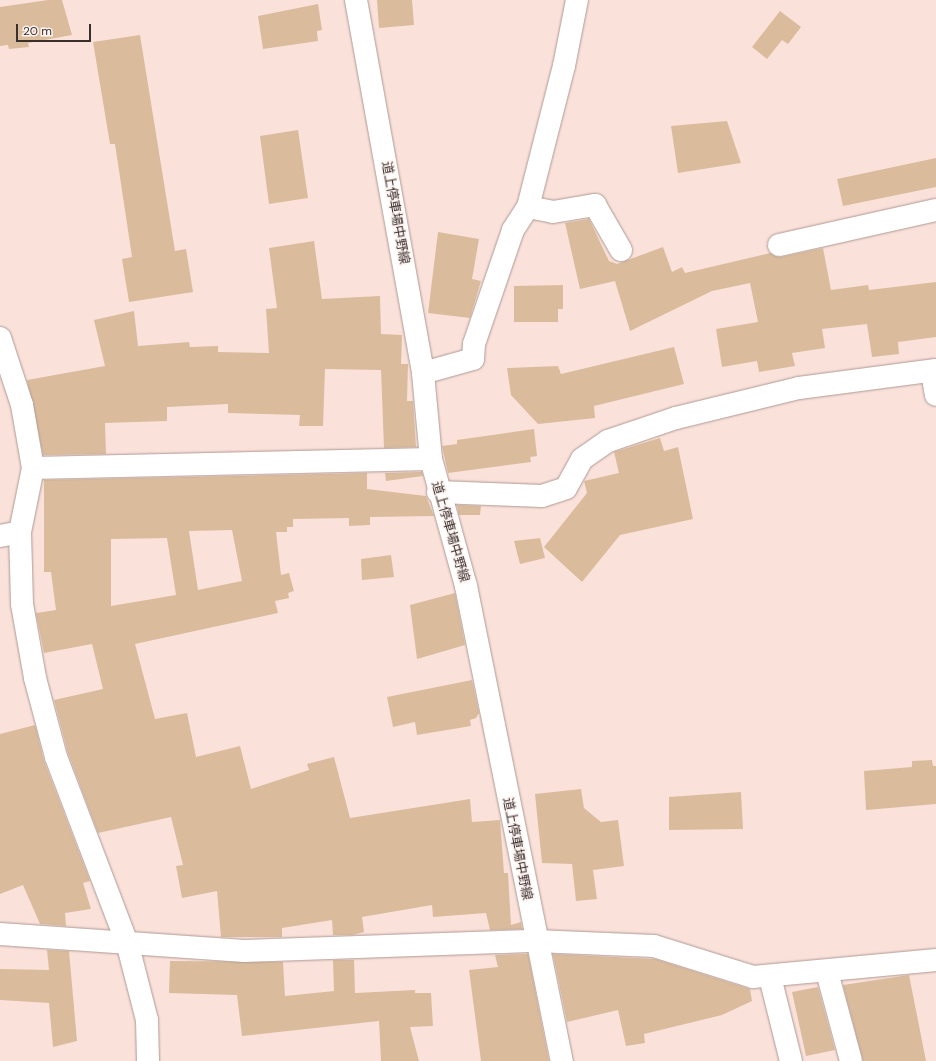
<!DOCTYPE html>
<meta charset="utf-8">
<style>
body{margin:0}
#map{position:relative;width:936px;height:1061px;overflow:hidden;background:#fae2db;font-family:"DM Sans","Noto Sans JP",sans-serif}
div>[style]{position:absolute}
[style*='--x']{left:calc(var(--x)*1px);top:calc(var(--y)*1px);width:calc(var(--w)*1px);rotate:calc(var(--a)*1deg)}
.building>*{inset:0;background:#dabc9d}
.roads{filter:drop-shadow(0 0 1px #b09993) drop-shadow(0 0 1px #b09993)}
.minor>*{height:22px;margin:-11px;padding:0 11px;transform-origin:11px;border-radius:11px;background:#fff}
.major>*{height:22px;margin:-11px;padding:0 11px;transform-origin:11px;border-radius:11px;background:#fff}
span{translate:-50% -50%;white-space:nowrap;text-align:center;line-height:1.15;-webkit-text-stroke:3px #fdf3f0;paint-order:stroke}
.street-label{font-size:13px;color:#39302d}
.scale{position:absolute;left:16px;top:24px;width:75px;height:18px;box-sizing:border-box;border:2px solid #39302d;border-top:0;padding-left:5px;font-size:12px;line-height:14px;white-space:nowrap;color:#39302d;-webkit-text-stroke:3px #fdf3f0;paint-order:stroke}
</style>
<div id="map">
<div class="building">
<div style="clip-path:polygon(48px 0,62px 0,72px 35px,28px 43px,29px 47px,9px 49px,8px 45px,0 46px,0 7px)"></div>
<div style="clip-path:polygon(377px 0,412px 0,414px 25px,379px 28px)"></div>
<div style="clip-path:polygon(318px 4px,322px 30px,317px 31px,318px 41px,263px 49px,258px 16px)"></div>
<div style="clip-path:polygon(780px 11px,801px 27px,788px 44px,782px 40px,767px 59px,752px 47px)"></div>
<div style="clip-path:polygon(140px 35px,175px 251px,186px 249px,193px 292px,129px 302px,122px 259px,132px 257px,115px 144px,110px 144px,93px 42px)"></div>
<div style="clip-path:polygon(727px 121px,741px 163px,678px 173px,671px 126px)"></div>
<div style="clip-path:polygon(298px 130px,308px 198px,269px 204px,260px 136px)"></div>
<div style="clip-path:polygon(936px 158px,936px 187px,843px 206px,837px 179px)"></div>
<div style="clip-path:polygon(589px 219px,609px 261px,617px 264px,663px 247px,672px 272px,682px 267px,685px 273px,770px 253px,781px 257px,823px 248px,831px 290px,868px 285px,869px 290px,936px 282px,936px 337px,898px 342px,899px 354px,872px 357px,867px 324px,822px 329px,825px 348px,792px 353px,795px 366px,759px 372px,757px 361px,722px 367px,716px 329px,758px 322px,750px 283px,712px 291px,630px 331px,615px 281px,580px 289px,565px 223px)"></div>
<div style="clip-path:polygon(438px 232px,479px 239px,472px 279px,481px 281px,470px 318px,428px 313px)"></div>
<div style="clip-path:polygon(314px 241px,322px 299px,380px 296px,381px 334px,402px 335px,401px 364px,408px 364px,407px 401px,413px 401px,416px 447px,384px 448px,381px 370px,325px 369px,323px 426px,299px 426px,300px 415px,228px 413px,228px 404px,167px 407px,167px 421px,105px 423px,106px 454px,43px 455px,27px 380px,105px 366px,94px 320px,134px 311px,138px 346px,189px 342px,190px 347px,218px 346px,218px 352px,269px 353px,266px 309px,277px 308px,269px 248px)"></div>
<div style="clip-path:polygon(563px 285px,563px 309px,558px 309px,558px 322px,514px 322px,514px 286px)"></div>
<div style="clip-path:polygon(674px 347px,684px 384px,594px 406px,595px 418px,538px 424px,511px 395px,507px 368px,558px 366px,561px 374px)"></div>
<div style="clip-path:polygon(534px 429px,537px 456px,530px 457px,531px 462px,448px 473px,442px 446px,457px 444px,457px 440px)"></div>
<div style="clip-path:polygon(660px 438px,664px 451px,678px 447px,693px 519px,620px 535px,582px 582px,544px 547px,587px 493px,584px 481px,619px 473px,614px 452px)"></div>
<div style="clip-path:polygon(422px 472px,423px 476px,386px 481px,385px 473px)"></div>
<div style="clip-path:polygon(evenodd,367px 473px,367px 489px,426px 496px,434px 516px,370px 517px,370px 525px,349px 526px,349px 518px,293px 519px,293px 527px,287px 527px,287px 532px,276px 532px,281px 575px,289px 573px,294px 591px,288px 593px,289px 598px,275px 601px,278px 613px,135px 644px,155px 719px,187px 713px,196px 757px,240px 746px,251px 789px,309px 770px,307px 764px,334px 757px,350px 818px,470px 799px,472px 822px,500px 820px,504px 873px,508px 873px,511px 925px,521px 922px,522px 929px,490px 930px,486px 913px,433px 917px,432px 905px,362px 917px,364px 932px,353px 935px,333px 935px,332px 920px,282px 928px,282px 937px,221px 937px,217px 891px,182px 898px,176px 866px,183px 865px,171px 817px,98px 833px,68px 753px,54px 700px,103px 689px,92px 644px,44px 653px,36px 613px,56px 610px,51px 572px,44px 572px,44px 480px,367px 473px,232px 530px,242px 581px,198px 590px,189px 531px,232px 530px,367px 473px,167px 538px,176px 595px,111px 606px,111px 539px,167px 538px)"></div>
<div style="clip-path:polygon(457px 505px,481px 506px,480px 515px,459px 515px)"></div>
<div style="clip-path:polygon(540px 538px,545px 558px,520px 564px,514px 541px)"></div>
<div style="clip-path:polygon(391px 555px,394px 577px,362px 580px,361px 559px)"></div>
<div style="clip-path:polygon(455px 593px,465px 645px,417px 659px,410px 605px)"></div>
<div style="clip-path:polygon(472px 680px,479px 713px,476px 718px,470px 720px,471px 726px,417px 735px,415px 722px,393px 727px,387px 697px)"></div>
<div style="clip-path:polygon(35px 725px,44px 761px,90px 881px,83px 883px,91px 909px,65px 913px,66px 926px,40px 924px,23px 885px,0 894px,0 734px)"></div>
<div style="clip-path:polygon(932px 760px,933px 766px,936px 766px,936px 804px,866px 810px,864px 771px,912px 767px,912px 761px)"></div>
<div style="clip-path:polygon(581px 789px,584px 808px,601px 822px,618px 820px,624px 866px,593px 870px,597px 899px,576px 901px,572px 864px,542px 863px,535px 794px)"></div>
<div style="clip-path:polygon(741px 792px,743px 829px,669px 830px,669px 797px)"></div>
<div style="clip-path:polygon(47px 950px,69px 951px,77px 1041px,53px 1047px,49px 1003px,0 1000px,0 969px,49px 970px)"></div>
<div style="clip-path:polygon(528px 954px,549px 1061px,481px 1061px,469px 970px,498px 967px,495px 955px)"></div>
<div style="clip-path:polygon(553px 954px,655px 959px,750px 989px,752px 1001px,722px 1015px,644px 1034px,645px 1043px,626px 1046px,618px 1010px,567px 1022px)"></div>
<div style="clip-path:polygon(333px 960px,354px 960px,355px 993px,415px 990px,415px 993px,431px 993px,433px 1026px,410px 1027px,419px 1061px,381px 1061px,379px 1021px,242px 1036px,237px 995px,169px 993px,170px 961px,283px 962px,285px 996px,334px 991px)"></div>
<div style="clip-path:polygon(909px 975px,926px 1061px,863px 1061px,843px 985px)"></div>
<div style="clip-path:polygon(818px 987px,835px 1050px,806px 1056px,792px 992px)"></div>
</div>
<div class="roads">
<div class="minor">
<div style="--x:528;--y:207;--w:25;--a:11"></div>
<div style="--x:553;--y:212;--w:43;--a:-9.5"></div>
<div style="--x:595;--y:205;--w:52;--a:60"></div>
<div style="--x:779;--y:245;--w:161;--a:-12.6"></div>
<div style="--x:0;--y:338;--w:71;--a:71.8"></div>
<div style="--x:22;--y:405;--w:64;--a:80.1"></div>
<div style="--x:33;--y:468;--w:65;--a:101.5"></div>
<div style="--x:20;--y:532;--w:72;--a:88.4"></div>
<div style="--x:22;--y:604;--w:75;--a:80"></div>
<div style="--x:35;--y:678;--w:82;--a:75.1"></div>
<div style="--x:56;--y:757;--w:202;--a:69.1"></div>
<div style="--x:128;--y:946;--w:76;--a:75.6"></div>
<div style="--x:147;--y:1020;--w:41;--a:88.6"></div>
<div style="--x:932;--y:371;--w:24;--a:81"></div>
<div style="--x:423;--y:373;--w:52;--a:-15.6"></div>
<div style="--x:473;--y:359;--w:15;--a:-86"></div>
<div style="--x:474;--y:344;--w:120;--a:-71.1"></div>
<div style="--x:513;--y:230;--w:27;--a:-57"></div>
<div style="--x:528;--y:207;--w:146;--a:-75.7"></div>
<div style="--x:564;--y:66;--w:67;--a:-78.9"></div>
<div style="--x:33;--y:468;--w:398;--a:-1.3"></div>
<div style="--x:438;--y:492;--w:104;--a:2.2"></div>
<div style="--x:542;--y:496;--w:25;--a:-18"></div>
<div style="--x:566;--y:488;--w:33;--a:-61"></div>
<div style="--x:582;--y:459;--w:32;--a:-35"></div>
<div style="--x:608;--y:441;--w:72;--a:-18.7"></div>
<div style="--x:676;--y:418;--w:127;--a:-13.7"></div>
<div style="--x:799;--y:388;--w:138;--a:-7.5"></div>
<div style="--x:0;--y:536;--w:20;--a:-11"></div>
<div style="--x:0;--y:934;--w:245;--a:4"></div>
<div style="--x:244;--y:951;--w:292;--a:-2"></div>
<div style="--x:536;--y:941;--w:118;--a:2.4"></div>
<div style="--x:654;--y:946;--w:104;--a:17.4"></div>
<div style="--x:753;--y:977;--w:184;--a:-5.3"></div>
<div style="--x:827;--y:972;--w:92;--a:74.9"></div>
<div style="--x:770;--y:977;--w:87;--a:76"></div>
</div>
<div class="major">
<div style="--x:356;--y:0;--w:379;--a:79.8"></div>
<div style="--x:423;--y:373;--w:86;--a:84.7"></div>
<div style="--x:431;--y:459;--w:132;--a:74.6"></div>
<div style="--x:466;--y:586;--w:485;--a:78.6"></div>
</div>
</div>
<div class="street-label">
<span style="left:395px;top:213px;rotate:80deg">道上停車場中野線</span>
<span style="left:450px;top:532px;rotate:74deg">道上停車場中野線</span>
<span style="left:517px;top:849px;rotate:79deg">道上停車場中野線</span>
</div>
<div class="scale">20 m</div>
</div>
